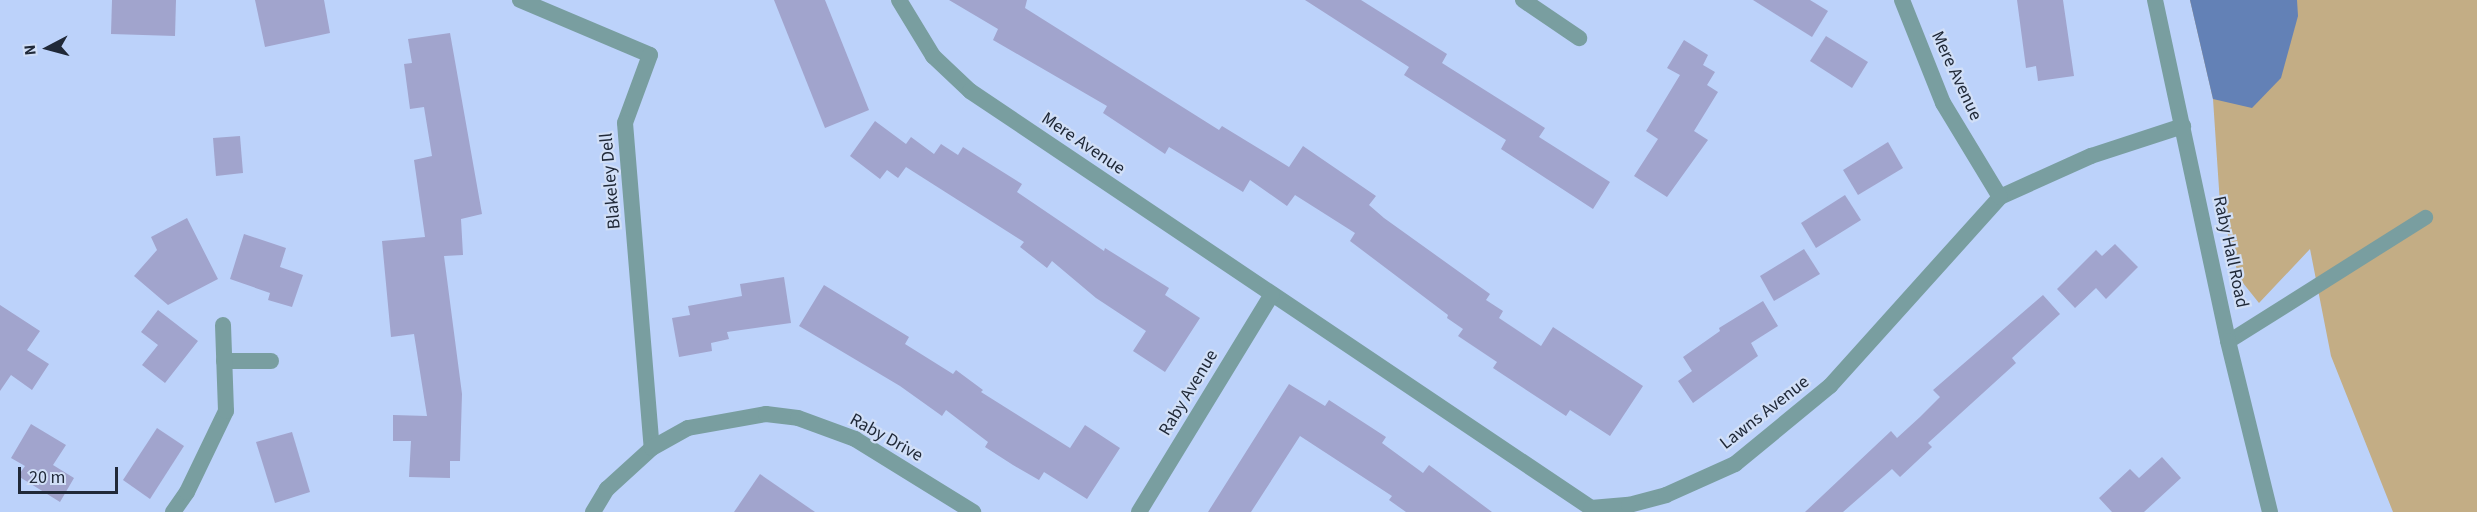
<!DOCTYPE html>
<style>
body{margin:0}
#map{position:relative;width:2477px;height:512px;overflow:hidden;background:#bcd2fa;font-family:"Source Sans 3",sans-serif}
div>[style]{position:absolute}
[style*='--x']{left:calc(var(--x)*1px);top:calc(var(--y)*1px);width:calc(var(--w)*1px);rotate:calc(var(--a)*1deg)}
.green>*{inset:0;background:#c3ad85}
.water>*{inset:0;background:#6381b6}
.building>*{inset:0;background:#a1a4cd}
.service>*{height:15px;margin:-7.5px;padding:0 7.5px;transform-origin:7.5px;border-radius:7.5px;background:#799ea0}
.minor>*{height:16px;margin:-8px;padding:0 8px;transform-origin:8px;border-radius:8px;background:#799ea0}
.tertiary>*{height:16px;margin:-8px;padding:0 8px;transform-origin:8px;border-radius:8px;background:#799ea0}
span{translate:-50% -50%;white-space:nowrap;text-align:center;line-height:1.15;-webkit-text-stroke:4.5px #d1dff7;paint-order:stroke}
.street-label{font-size:18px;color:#202938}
.north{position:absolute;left:18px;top:18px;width:60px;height:60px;-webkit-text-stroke:4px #d1dff7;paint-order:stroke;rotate:264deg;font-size:16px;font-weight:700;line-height:24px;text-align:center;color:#202938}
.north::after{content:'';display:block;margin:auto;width:21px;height:27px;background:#202938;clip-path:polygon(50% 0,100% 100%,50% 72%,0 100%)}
.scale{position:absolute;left:18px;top:467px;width:100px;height:27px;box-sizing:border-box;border:3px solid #202938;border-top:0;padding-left:8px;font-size:18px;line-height:21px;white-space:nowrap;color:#202938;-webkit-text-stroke:4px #d1dff7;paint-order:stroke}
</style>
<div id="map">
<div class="green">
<div style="clip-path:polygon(2190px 0,2477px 0,2477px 512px,2393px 512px,2331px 356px,2310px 249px,2259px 303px,2239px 278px,2220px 204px,2213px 99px)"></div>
</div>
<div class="water">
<div style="clip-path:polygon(2190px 0,2297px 0,2298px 16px,2281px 78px,2252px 108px,2213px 99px)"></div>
</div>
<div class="building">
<div style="clip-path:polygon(112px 0,176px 0,175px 36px,111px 34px)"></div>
<div style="clip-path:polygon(255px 0,324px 0,330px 33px,265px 47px)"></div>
<div style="clip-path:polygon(774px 0,825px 0,869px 110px,825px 128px)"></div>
<div style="clip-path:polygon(949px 0,1027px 0,1025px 8px,1219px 130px,1222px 126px,1289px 167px,1303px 146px,1376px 196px,1369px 205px,1384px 218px,1490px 294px,1486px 300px,1503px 311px,1499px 318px,1541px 346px,1553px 327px,1643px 386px,1610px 436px,1570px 410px,1566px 416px,1493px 368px,1497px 362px,1458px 336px,1463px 329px,1447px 318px,1448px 315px,1350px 241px,1355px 233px,1295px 195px,1287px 206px,1250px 180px,1243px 192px,1169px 147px,1165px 154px,1103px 113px,1107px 106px,993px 40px,998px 29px)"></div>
<div style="clip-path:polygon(1305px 0,1361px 0,1447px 54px,1442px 63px,1545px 128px,1539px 137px,1610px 182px,1593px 209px,1501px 149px,1506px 140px,1404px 75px,1409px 67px)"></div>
<div style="clip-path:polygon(1753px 0,1810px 0,1828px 11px,1812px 37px)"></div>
<div style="clip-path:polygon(2017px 0,2063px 0,2074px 76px,2038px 81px,2036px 66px,2026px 68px)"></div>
<div style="clip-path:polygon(450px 33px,482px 214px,461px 219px,463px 255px,444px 256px,462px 394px,460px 461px,450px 461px,450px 478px,409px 477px,411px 441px,393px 441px,393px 415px,427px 416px,414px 334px,391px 337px,382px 241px,425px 237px,414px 160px,432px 156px,424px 107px,410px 109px,404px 64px,412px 63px,408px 39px)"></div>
<div style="clip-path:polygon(1826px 36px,1868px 62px,1852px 88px,1810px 61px)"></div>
<div style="clip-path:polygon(1684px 40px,1708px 55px,1703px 65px,1715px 72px,1707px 85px,1718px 92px,1694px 131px,1708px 140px,1667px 197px,1634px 176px,1658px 139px,1646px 131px,1680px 75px,1667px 68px)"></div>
<div style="clip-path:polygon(875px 121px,906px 144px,911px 137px,934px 154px,941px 144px,958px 155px,963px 147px,1022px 184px,1017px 192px,1104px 251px,1105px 248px,1169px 288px,1165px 295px,1200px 318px,1165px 372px,1133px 351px,1146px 331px,1096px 298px,1052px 261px,1047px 268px,1020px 247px,1024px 242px,906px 167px,898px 178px,887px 170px,880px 179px,850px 156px)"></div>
<div style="clip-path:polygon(240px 136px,243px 173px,216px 176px,213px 138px)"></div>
<div style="clip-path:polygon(1888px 142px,1903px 168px,1858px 195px,1843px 170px)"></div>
<div style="clip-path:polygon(1845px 195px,1861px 220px,1816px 248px,1801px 223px)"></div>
<div style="clip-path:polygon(187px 218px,218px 279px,168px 305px,134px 276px,157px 250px,151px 237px)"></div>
<div style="clip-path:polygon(244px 234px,286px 248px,280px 267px,303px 275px,292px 307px,268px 300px,270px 293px,230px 279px)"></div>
<div style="clip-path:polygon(2115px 244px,2138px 267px,2106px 299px,2096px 288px,2075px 308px,2057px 289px,2096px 250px,2102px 256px)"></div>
<div style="clip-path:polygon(1804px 249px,1820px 274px,1774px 301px,1760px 276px)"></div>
<div style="clip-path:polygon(784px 277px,791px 323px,727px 332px,729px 339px,711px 343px,712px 351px,679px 357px,672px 318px,690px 315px,688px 306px,742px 296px,740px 284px)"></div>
<div style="clip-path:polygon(824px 285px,909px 337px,905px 344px,953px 374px,956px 370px,983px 390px,981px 392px,1070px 448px,1085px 425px,1120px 448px,1087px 499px,1044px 472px,1039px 480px,1013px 465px,985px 447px,988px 442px,946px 410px,942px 416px,900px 386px,799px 326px)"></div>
<div style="clip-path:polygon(2043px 295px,2060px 314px,2012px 358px,2016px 363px,1928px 443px,1932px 447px,1900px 477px,1892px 469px,1843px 512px,1805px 512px,1891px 431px,1897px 438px,1920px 417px,1940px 397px,1933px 390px)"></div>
<div style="clip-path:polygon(1763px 301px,1778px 326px,1751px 343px,1758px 356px,1693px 403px,1678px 381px,1692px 371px,1683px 357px,1720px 331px,1719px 328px)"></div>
<div style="clip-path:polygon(0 305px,40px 331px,27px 350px,49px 364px,32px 390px,11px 375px,0 391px)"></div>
<div style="clip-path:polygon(158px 310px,198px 341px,165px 383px,142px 365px,158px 345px,141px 332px)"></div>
<div style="clip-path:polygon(1289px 384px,1325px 406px,1329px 400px,1386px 437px,1382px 443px,1423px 473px,1429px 465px,1492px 512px,1406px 512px,1389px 500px,1392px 496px,1300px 436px,1251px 512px,1208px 512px)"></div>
<div style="clip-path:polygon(31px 424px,66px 445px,53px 465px,74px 478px,60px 502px,18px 476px,25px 466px,11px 458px)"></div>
<div style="clip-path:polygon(157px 428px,184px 446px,150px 499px,123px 480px)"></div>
<div style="clip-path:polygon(292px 432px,310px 492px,275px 503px,256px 442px)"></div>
<div style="clip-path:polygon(2162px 457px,2181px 478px,2144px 512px,2112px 512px,2099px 498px,2130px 469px,2139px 478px)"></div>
<div style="clip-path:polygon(760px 474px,815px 512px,734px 512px)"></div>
</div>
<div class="service">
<div style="--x:2228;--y:341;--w:233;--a:-32.2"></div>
</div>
<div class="minor">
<div style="--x:520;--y:0;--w:141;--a:22.9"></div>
<div style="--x:650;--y:55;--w:72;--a:110.2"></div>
<div style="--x:625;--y:123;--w:326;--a:85.3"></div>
<div style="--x:899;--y:0;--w:66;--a:58.7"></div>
<div style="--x:933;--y:56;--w:51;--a:43.4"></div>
<div style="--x:970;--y:91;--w:748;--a:33.88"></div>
<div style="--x:1591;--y:508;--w:38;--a:-5"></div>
<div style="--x:1629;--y:505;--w:38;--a:-15"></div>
<div style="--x:1666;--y:495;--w:76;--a:-24.2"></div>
<div style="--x:1735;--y:464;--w:123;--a:-39.4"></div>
<div style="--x:1830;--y:386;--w:254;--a:-48"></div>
<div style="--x:2000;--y:197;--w:100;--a:-24.3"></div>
<div style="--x:2091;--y:156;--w:97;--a:-18.1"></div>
<div style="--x:1523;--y:0;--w:68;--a:34.2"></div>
<div style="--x:1902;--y:0;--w:111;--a:68.3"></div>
<div style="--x:1943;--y:103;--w:110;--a:58.8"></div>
<div style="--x:224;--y:361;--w:47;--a:0"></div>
<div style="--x:173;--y:512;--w:24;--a:-55"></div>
<div style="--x:187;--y:492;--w:90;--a:-64.3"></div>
<div style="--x:226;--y:411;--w:86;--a:-92"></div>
<div style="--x:593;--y:512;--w:27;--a:-59"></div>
<div style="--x:607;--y:489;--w:61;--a:-42.3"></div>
<div style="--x:652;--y:448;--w:41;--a:-29.1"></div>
<div style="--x:688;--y:428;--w:79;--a:-10.2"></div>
<div style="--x:766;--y:414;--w:32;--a:7"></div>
<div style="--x:798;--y:418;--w:61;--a:20.2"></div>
<div style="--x:855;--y:439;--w:139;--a:31.7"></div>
<div style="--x:1139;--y:512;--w:255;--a:-58.6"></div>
</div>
<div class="tertiary">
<div style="--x:2155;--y:0;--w:349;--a:77.9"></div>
<div style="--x:2228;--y:341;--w:176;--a:76.2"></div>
</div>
<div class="street-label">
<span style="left:1956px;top:76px;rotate:65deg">Mere Avenue</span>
<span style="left:1083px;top:144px;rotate:34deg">Mere Avenue</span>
<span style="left:611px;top:181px;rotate:-95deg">Blakeley Dell</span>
<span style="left:2230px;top:252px;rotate:78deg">Raby Hall Road</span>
<span style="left:1189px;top:393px;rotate:-59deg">Raby Avenue</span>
<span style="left:1765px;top:413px;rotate:-38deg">Lawns Avenue</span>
<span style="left:886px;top:438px;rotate:29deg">Raby Drive</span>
</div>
<div class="north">N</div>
<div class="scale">20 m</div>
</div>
